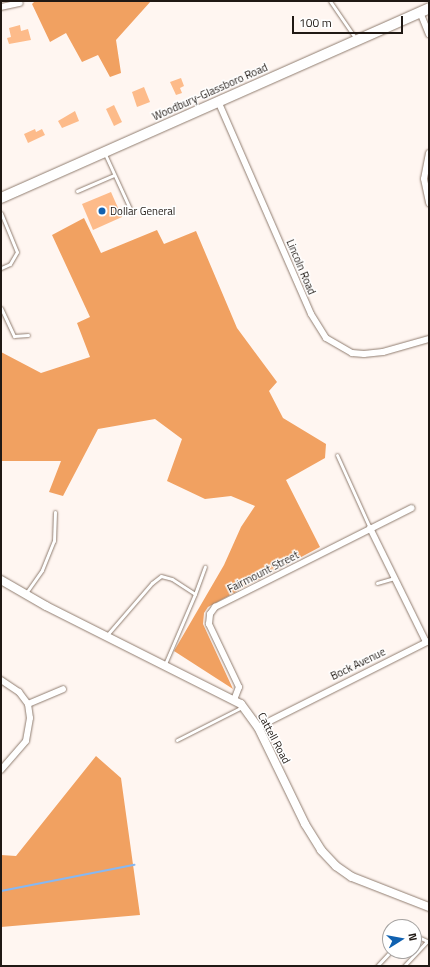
<!DOCTYPE html>
<style>
body{margin:0}
#map{position:relative;width:430px;height:967px;overflow:hidden;background:#fff6f1;font-family:"Titillium Web",sans-serif}
div>[style]{position:absolute}
[style*='--x']{left:calc(var(--x)*1px);top:calc(var(--y)*1px);width:calc(var(--w)*1px);rotate:calc(var(--a)*1deg)}
.forest>*{inset:0;background:#f1a161}
.stream>*{height:2px;margin:-1px;padding:0 1px;transform-origin:1px;border-radius:1px;background:#86b8f3}
.building>*{inset:0;background:#fdbb8a}
.roads{filter:drop-shadow(0 0 1px #907d70) drop-shadow(0 0 1px #907d70)}
.service>*{height:3px;margin:-1.5px;padding:0 1.5px;transform-origin:1.5px;border-radius:1.5px;background:#fff}
.minor>*{height:6px;margin:-3px;padding:0 3px;transform-origin:3px;border-radius:3px;background:#fff}
.tertiary>*{height:8px;margin:-4px;padding:0 4px;transform-origin:4px;border-radius:4px;background:#fff}
.primary>*{height:10px;margin:-5px;padding:0 5px;transform-origin:5px;border-radius:5px;background:#fff}
.dots>*{width:11px;height:11px;translate:-50% -50%;box-sizing:border-box;border:2px solid #fff;border-radius:50%}
span{translate:-50% -50%;white-space:nowrap;text-align:center;line-height:1.15;-webkit-text-stroke:3px #fff;paint-order:stroke}
.street-label{font-size:11px;color:#201914}
.poi-label{font-size:11px;color:#201914}
.left{translate:0 -50%;text-align:left}
.frame{position:absolute;inset:0;border:2px solid #201914;pointer-events:none}
.north{position:absolute;left:382px;top:919px;width:40px;height:40px;box-sizing:border-box;background:#fff;border:1px solid #a6a3a1;border-radius:50%;rotate:79deg;font-size:11px;font-weight:700;line-height:16px;text-align:center;color:#201914}
.north::after{content:'';display:block;margin:auto;width:14px;height:18px;background:#1061b0;clip-path:polygon(50% 0,100% 100%,50% 72%,0 100%)}
.scale{position:absolute;left:292px;top:16px;width:111px;height:18px;box-sizing:border-box;border:2px solid #201914;border-top:0;padding-left:5px;font-size:12px;line-height:14px;white-space:nowrap;color:#201914;-webkit-text-stroke:3px #fff;paint-order:stroke}
</style>
<div id="map">
<div class="forest">
<div style="clip-path:polygon(35px 1px,151px 1px,116px 40px,121px 73px,110px 77px,98px 55px,82px 62px,66px 33px,50px 42px,32px 4px)"></div>
<div style="clip-path:polygon(84px 218px,101px 253px,157px 230px,164px 244px,196px 231px,237px 328px,277px 382px,269px 391px,283px 418px,326px 444px,325px 458px,286px 480px,320px 547px,208px 607px,204px 613px,203px 624px,233px 689px,174px 651px,224px 565px,241px 527px,255px 506px,231px 496px,205px 499px,167px 481px,182px 439px,155px 419px,98px 429px,63px 496px,49px 492px,61px 461px,1px 461px,1px 352px,41px 373px,90px 357px,77px 323px,90px 317px,52px 235px)"></div>
<div style="clip-path:polygon(96px 756px,121px 778px,140px 915px,1px 927px,1px 855px,16px 856px)"></div>
</div>
<div class="stream">
<div style="--x:1;--y:891;--w:136;--a:-11.1"></div>
</div>
<div class="building">
<div style="clip-path:polygon(20px 25px,21px 31px,28px 29px,31px 40px,9px 44px,7px 38px,11px 37px,9px 28px)"></div>
<div style="clip-path:polygon(181px 78px,184px 86px,180px 88px,182px 93px,176px 95px,170px 82px)"></div>
<div style="clip-path:polygon(144px 87px,150px 102px,137px 107px,132px 92px)"></div>
<div style="clip-path:polygon(114px 105px,122px 122px,114px 126px,106px 109px)"></div>
<div style="clip-path:polygon(75px 111px,79px 121px,62px 128px,58px 121px)"></div>
<div style="clip-path:polygon(35px 129px,36px 132px,42px 129px,45px 135px,28px 143px,24px 134px)"></div>
<div style="clip-path:polygon(111px 192px,122px 217px,93px 230px,82px 204px)"></div>
</div>
<div class="roads">
<div class="service">
<div style="--x:330;--y:1;--w:46;--a:55.6"></div>
<div style="--x:105;--y:154;--w:65;--a:65.4"></div>
<div style="--x:77;--y:191;--w:40;--a:-23.4"></div>
<div style="--x:1;--y:213;--w:42;--a:67.7"></div>
<div style="--x:17;--y:252;--w:14;--a:120"></div>
<div style="--x:10;--y:264;--w:10;--a:156"></div>
<div style="--x:1;--y:308;--w:31;--a:65"></div>
<div style="--x:14;--y:336;--w:14;--a:-4"></div>
<div style="--x:337;--y:455;--w:80;--a:65.7"></div>
<div style="--x:377;--y:583;--w:19;--a:-16"></div>
<div style="--x:26;--y:593;--w:28;--a:-55"></div>
<div style="--x:42;--y:570;--w:31;--a:-68"></div>
<div style="--x:54;--y:541;--w:29;--a:-88"></div>
<div style="--x:107;--y:635;--w:69;--a:-49.1"></div>
<div style="--x:152;--y:583;--w:11;--a:-38"></div>
<div style="--x:161;--y:576;--w:11;--a:15"></div>
<div style="--x:172;--y:579;--w:27;--a:33"></div>
<div style="--x:195;--y:594;--w:29;--a:-70"></div>
<div style="--x:165;--y:664;--w:76;--a:-66.8"></div>
<div style="--x:177;--y:740;--w:73;--a:-26.9"></div>
<div style="--x:414;--y:935;--w:17;--a:25"></div>
<div style="--x:377;--y:966;--w:21;--a:-47"></div>
<div style="--x:404;--y:966;--w:34;--a:-47"></div>
</div>
<div class="minor">
<div style="--x:1;--y:7;--w:19;--a:-12"></div>
<div style="--x:420;--y:12;--w:24;--a:68"></div>
<div style="--x:218;--y:101;--w:232;--a:66.4"></div>
<div style="--x:311;--y:314;--w:28;--a:58"></div>
<div style="--x:326;--y:338;--w:30;--a:30"></div>
<div style="--x:352;--y:353;--w:12;--a:5"></div>
<div style="--x:364;--y:354;--w:19;--a:-6"></div>
<div style="--x:383;--y:352;--w:48;--a:-15.8"></div>
<div style="--x:429;--y:153;--w:26;--a:101"></div>
<div style="--x:424;--y:179;--w:25;--a:78"></div>
<div style="--x:370;--y:528;--w:127;--a:63.8"></div>
<div style="--x:1;--y:680;--w:22;--a:34"></div>
<div style="--x:19;--y:692;--w:15;--a:53"></div>
<div style="--x:28;--y:704;--w:14;--a:82"></div>
<div style="--x:30;--y:718;--w:23;--a:100"></div>
<div style="--x:26;--y:741;--w:38;--a:131"></div>
<div style="--x:234;--y:700;--w:14;--a:-69"></div>
<div style="--x:239;--y:687;--w:70;--a:-115.5"></div>
<div style="--x:209;--y:624;--w:10;--a:-84"></div>
<div style="--x:210;--y:614;--w:9;--a:-54"></div>
<div style="--x:215;--y:607;--w:220;--a:-26.7"></div>
<div style="--x:28;--y:704;--w:38;--a:-23"></div>
<div style="--x:258;--y:727;--w:191;--a:-26.7"></div>
</div>
<div class="tertiary">
<div style="--x:1;--y:580;--w:52;--a:30"></div>
<div style="--x:46;--y:606;--w:218;--a:26.7"></div>
<div style="--x:241;--y:704;--w:29;--a:54"></div>
<div style="--x:258;--y:727;--w:108;--a:64.1"></div>
<div style="--x:305;--y:824;--w:31;--a:58"></div>
<div style="--x:321;--y:850;--w:22;--a:47"></div>
<div style="--x:336;--y:866;--w:19;--a:35"></div>
<div style="--x:352;--y:877;--w:83;--a:21.3"></div>
</div>
<div class="primary">
<div style="--x:1;--y:198;--w:468;--a:-23.9"></div>
</div>
</div>
<div class="dots">
<div style="left:102px;top:211px;background:#1061b0"></div>
</div>
<div class="street-label">
<span style="left:210px;top:92px;rotate:-24deg">Woodbury-Glassboro Road</span>
<span style="left:301px;top:267px;rotate:67deg">Lincoln Road</span>
<span style="left:263px;top:572px;rotate:-27deg">Fairmount Street</span>
<span style="left:358px;top:664px;rotate:-26deg">Bock Avenue</span>
<span style="left:274px;top:738px;rotate:62deg">Cattell Road</span>
</div>
<div class="poi-label">
<span class="left" style="left:110px;top:211px">Dollar General</span>
</div>
<div class="frame"></div>
<div class="north">N</div>
<div class="scale">100 m</div>
</div>
